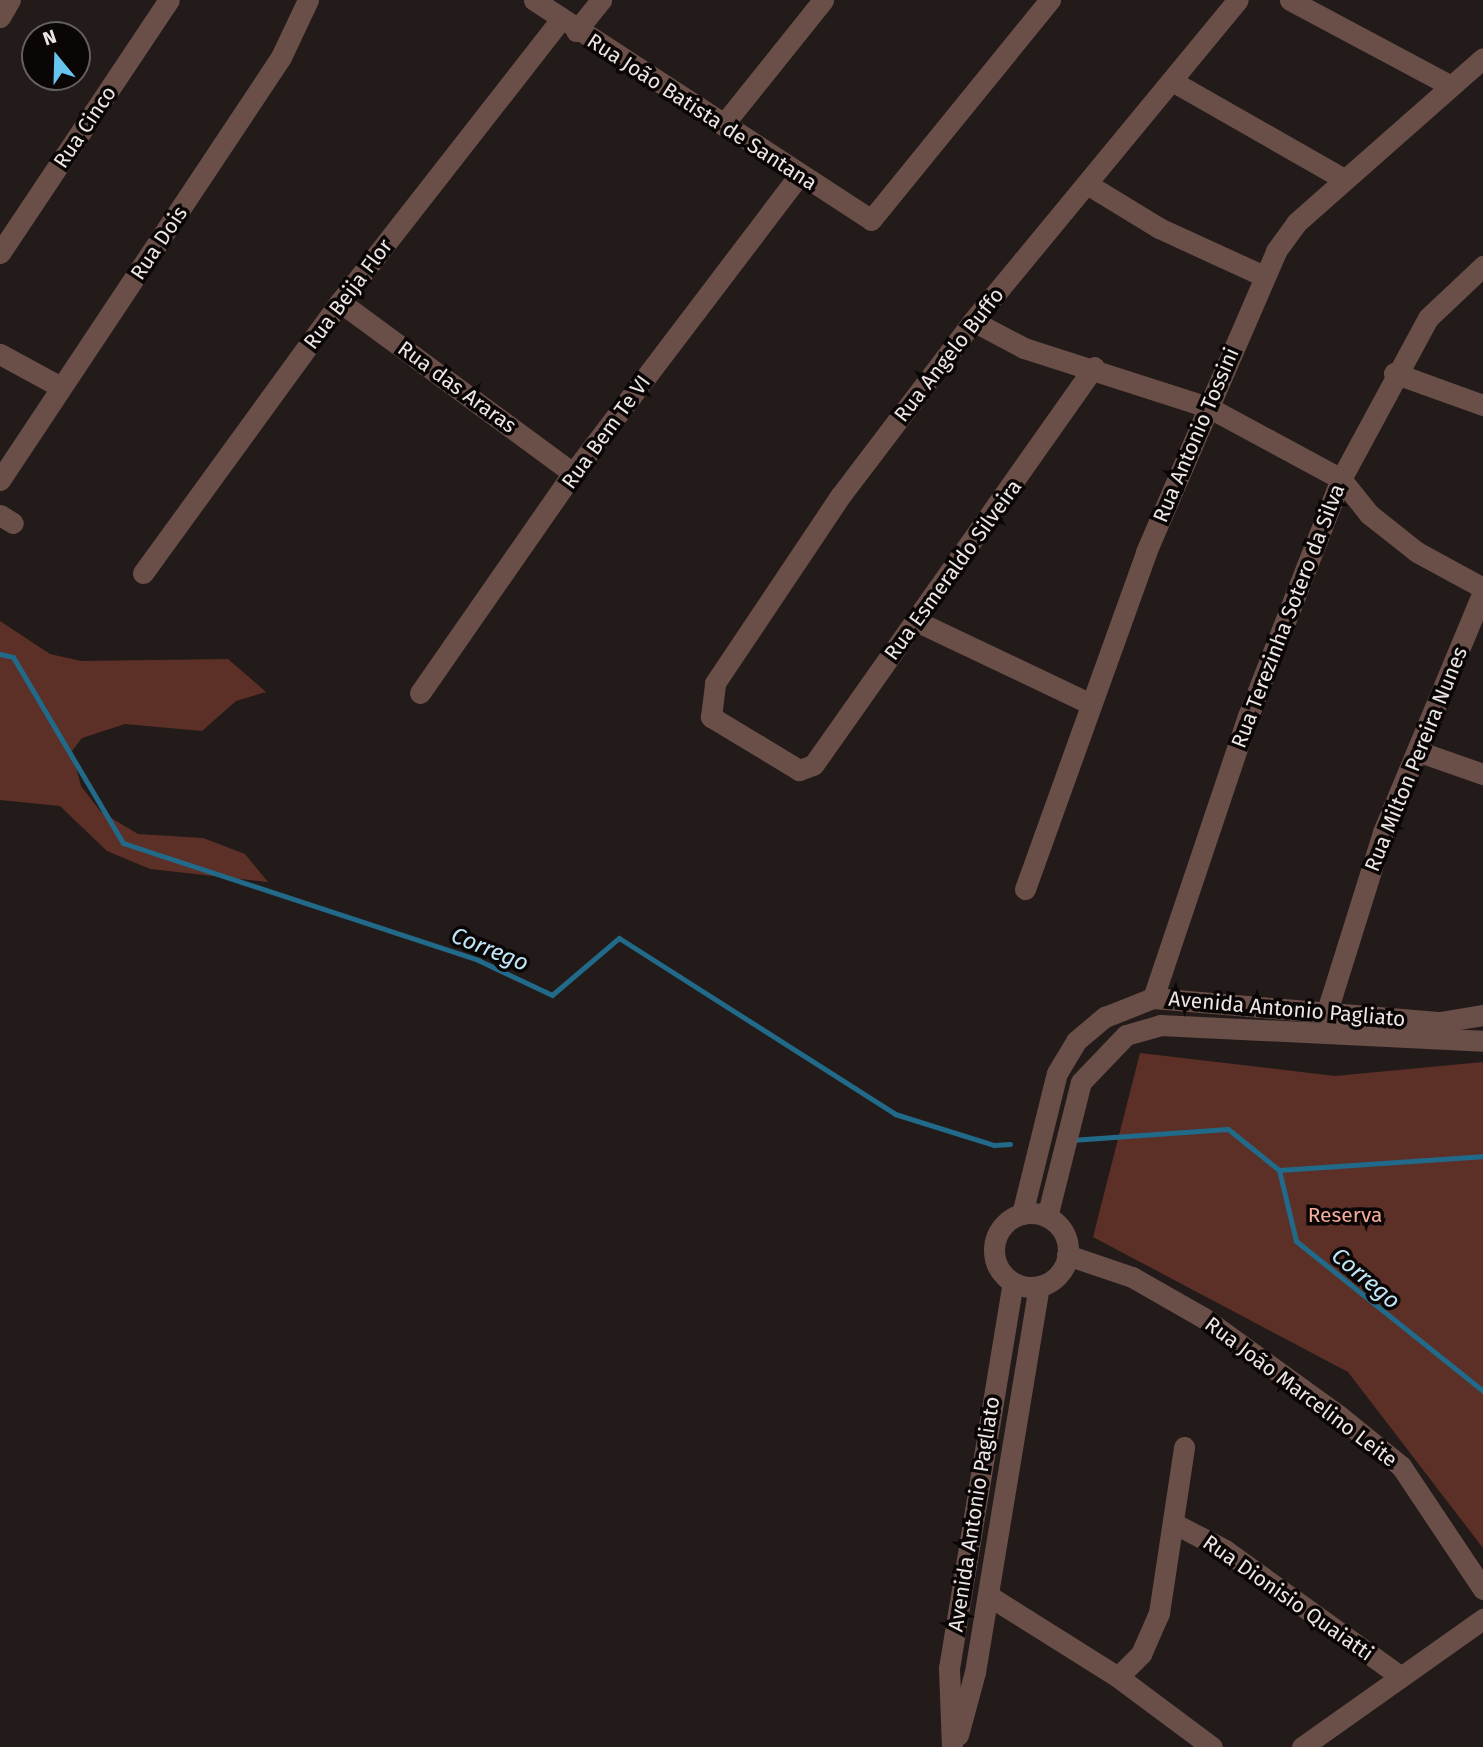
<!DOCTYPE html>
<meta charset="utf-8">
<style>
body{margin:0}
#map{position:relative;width:1483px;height:1747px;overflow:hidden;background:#231b19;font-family:"Fira Sans",sans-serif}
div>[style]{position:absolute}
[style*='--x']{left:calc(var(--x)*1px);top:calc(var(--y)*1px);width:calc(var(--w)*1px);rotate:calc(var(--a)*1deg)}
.green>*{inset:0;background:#5c3027}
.stream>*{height:5px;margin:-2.5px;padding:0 2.5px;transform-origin:2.5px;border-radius:2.5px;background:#216a89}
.minor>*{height:21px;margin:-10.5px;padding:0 10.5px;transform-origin:10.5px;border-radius:10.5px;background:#6a4f49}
.minor>.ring{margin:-10.5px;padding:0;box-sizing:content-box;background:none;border:21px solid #6a4f49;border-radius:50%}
span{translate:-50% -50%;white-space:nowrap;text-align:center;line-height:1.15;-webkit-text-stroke:7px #0a0606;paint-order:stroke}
.street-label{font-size:21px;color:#ece6e4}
.park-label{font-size:21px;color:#f7ac9c}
.water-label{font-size:23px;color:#c1e5f8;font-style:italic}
.north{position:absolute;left:21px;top:21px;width:70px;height:70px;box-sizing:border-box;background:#0a0606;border:2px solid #64605f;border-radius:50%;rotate:341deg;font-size:19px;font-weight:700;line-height:28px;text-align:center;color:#ece6e4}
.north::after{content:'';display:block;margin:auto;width:24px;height:32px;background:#67c4ef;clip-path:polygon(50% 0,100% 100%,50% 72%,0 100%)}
</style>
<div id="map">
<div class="green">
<div style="clip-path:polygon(0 621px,50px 654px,81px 661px,228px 659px,266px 692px,236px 701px,202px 731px,125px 724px,82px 738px,72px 751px,81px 786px,101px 812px,138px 834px,203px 838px,245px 854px,268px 882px,150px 869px,107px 851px,60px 806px,0 800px)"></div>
<div style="clip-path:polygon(1140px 1053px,1335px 1076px,1483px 1062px,1483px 1548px,1348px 1372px,1093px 1237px)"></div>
</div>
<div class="stream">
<div style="--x:0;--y:654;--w:13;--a:13"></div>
<div style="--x:13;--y:657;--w:216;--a:59.4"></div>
<div style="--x:123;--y:843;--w:374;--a:18.2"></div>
<div style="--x:478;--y:960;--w:82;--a:25.3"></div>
<div style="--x:552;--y:995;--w:88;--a:-40.4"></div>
<div style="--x:619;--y:938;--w:327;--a:32.5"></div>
<div style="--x:895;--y:1114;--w:104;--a:17.4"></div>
<div style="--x:994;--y:1145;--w:16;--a:-4"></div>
<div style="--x:1071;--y:1140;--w:157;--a:-4"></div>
<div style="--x:1228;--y:1129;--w:65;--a:38.8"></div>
<div style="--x:1279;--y:1170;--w:73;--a:76.5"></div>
<div style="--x:1296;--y:1241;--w:240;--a:38.7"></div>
<div style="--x:1279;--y:1170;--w:204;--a:-3.9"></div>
</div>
<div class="minor">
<div style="--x:534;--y:0;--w:402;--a:33.1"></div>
<div style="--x:871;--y:220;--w:284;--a:-50.9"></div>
<div style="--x:1290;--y:0;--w:180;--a:28.1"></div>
<div style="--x:0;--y:17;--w:20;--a:-60"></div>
<div style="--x:576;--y:31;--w:40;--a:-51"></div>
<div style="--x:1172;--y:81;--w:198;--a:29.7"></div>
<div style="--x:723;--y:125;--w:160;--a:-51.3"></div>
<div style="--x:1087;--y:184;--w:84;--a:31.4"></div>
<div style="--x:1159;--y:228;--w:115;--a:24.6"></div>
<div style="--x:0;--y:253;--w:304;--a:-56.3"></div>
<div style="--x:340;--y:302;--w:289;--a:36.3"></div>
<div style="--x:973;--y:321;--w:58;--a:27.9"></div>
<div style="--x:1024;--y:348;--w:193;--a:17.8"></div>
<div style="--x:1208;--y:407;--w:151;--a:28.4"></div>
<div style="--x:1341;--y:479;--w:45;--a:51.3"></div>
<div style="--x:1369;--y:514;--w:61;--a:38.4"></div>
<div style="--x:1417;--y:552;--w:75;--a:28.6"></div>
<div style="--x:0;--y:354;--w:67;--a:28.5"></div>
<div style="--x:1094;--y:367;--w:487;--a:125.2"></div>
<div style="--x:813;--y:765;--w:15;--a:160"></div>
<div style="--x:799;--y:770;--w:103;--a:-148.9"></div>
<div style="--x:711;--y:717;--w:34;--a:-83"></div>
<div style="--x:715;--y:683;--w:226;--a:-56.2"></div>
<div style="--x:841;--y:495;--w:218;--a:-52.8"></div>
<div style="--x:973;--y:321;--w:416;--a:-50.5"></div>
<div style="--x:1394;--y:373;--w:95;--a:19.8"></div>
<div style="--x:0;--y:480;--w:508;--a:-56.4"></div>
<div style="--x:281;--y:57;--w:63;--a:-64.7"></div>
<div style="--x:0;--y:515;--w:15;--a:32"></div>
<div style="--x:143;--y:573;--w:335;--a:-54"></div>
<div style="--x:340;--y:302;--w:358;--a:-52"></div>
<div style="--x:916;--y:621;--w:194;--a:25.4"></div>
<div style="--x:420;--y:693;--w:268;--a:-55.2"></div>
<div style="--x:573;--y:473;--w:374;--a:-52.8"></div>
<div style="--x:1417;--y:751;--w:70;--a:19.2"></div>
<div style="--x:1025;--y:889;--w:358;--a:-70.2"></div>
<div style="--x:1146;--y:552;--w:328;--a:-66.6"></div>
<div style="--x:1276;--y:251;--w:34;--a:-54"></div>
<div style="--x:1296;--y:223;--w:249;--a:-41.4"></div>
<div style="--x:1153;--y:998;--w:298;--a:-71.4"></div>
<div style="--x:1248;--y:716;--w:255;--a:-68.6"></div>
<div style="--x:1341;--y:479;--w:183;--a:-61.6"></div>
<div style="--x:1428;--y:318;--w:76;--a:-43.4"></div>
<div style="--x:1328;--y:1008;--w:184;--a:-72.6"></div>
<div style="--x:1383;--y:832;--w:260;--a:-67.4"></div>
<div class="ring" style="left:994px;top:1213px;width:53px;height:53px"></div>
<div style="--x:1022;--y:1214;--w:145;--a:-76.1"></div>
<div style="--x:1057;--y:1073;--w:37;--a:-59"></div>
<div style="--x:1076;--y:1041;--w:38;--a:-40"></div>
<div style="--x:1105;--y:1017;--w:52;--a:-21.6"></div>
<div style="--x:1153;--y:998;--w:288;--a:4.8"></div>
<div style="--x:1440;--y:1022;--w:44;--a:-9.2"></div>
<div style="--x:1047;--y:1217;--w:139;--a:-75.9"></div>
<div style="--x:1081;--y:1082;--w:65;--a:-46.2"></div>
<div style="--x:1126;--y:1035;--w:35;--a:-16"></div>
<div style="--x:1160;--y:1025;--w:323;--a:2.8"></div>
<div style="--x:1067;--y:1255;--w:69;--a:18.7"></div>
<div style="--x:1132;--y:1277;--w:83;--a:29.7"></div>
<div style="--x:1204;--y:1318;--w:165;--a:35.9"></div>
<div style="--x:1338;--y:1415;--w:81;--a:39"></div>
<div style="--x:1401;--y:1466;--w:148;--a:56.3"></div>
<div style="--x:1177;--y:1525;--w:54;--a:27.5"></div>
<div style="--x:1225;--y:1550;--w:213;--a:35.8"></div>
<div style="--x:989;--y:1596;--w:152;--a:32.1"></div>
<div style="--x:1118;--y:1677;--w:117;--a:36.7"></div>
<div style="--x:1118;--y:1677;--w:33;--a:-45"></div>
<div style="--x:1141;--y:1654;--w:45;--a:-66.3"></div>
<div style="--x:1159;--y:1613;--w:168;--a:-81.4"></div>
<div style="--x:958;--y:1735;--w:65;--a:-74.9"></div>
<div style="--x:975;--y:1672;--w:391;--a:-80.6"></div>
<div style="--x:952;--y:1747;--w:79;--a:-92.2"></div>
<div style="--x:949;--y:1668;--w:390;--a:-80.6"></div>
<div style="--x:1302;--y:1747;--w:222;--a:-35.3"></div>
</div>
<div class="street-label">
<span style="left:702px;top:112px;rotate:33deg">Rua João Batista de Santana</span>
<span style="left:85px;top:127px;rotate:-56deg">Rua Cinco</span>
<span style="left:159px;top:243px;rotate:-56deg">Rua Dois</span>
<span style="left:348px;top:294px;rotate:-53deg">Rua Beija Flor</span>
<span style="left:949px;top:355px;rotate:-52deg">Rua Angelo Buffo</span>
<span style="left:457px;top:387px;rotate:36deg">Rua das Araras</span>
<span style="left:606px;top:432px;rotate:-54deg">Rua Bem Te VI</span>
<span style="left:1196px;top:435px;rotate:-67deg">Rua Antonio Tossini</span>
<span style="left:953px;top:570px;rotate:-54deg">Rua Esmeraldo Silveira</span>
<span style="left:1288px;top:616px;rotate:-69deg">Rua Terezinha Sotero da Silva</span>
<span style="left:1416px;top:759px;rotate:-68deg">Rua Milton Pereira Nunes</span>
<span style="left:1287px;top:1009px;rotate:5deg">Avenida Antonio Pagliato</span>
<span style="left:1301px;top:1392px;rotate:37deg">Rua João Marcelino Leite</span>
<span style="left:974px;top:1514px;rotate:-81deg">Avenida Antonio Pagliato</span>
<span style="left:1288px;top:1598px;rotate:35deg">Rua Dionisio Quaiatti</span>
</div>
<div class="park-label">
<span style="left:1345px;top:1215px">Reserva</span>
</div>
<div class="water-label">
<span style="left:490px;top:949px;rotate:22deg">Corrego</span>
<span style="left:1366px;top:1278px;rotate:40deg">Corrego</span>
</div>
<div class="north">N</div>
</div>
